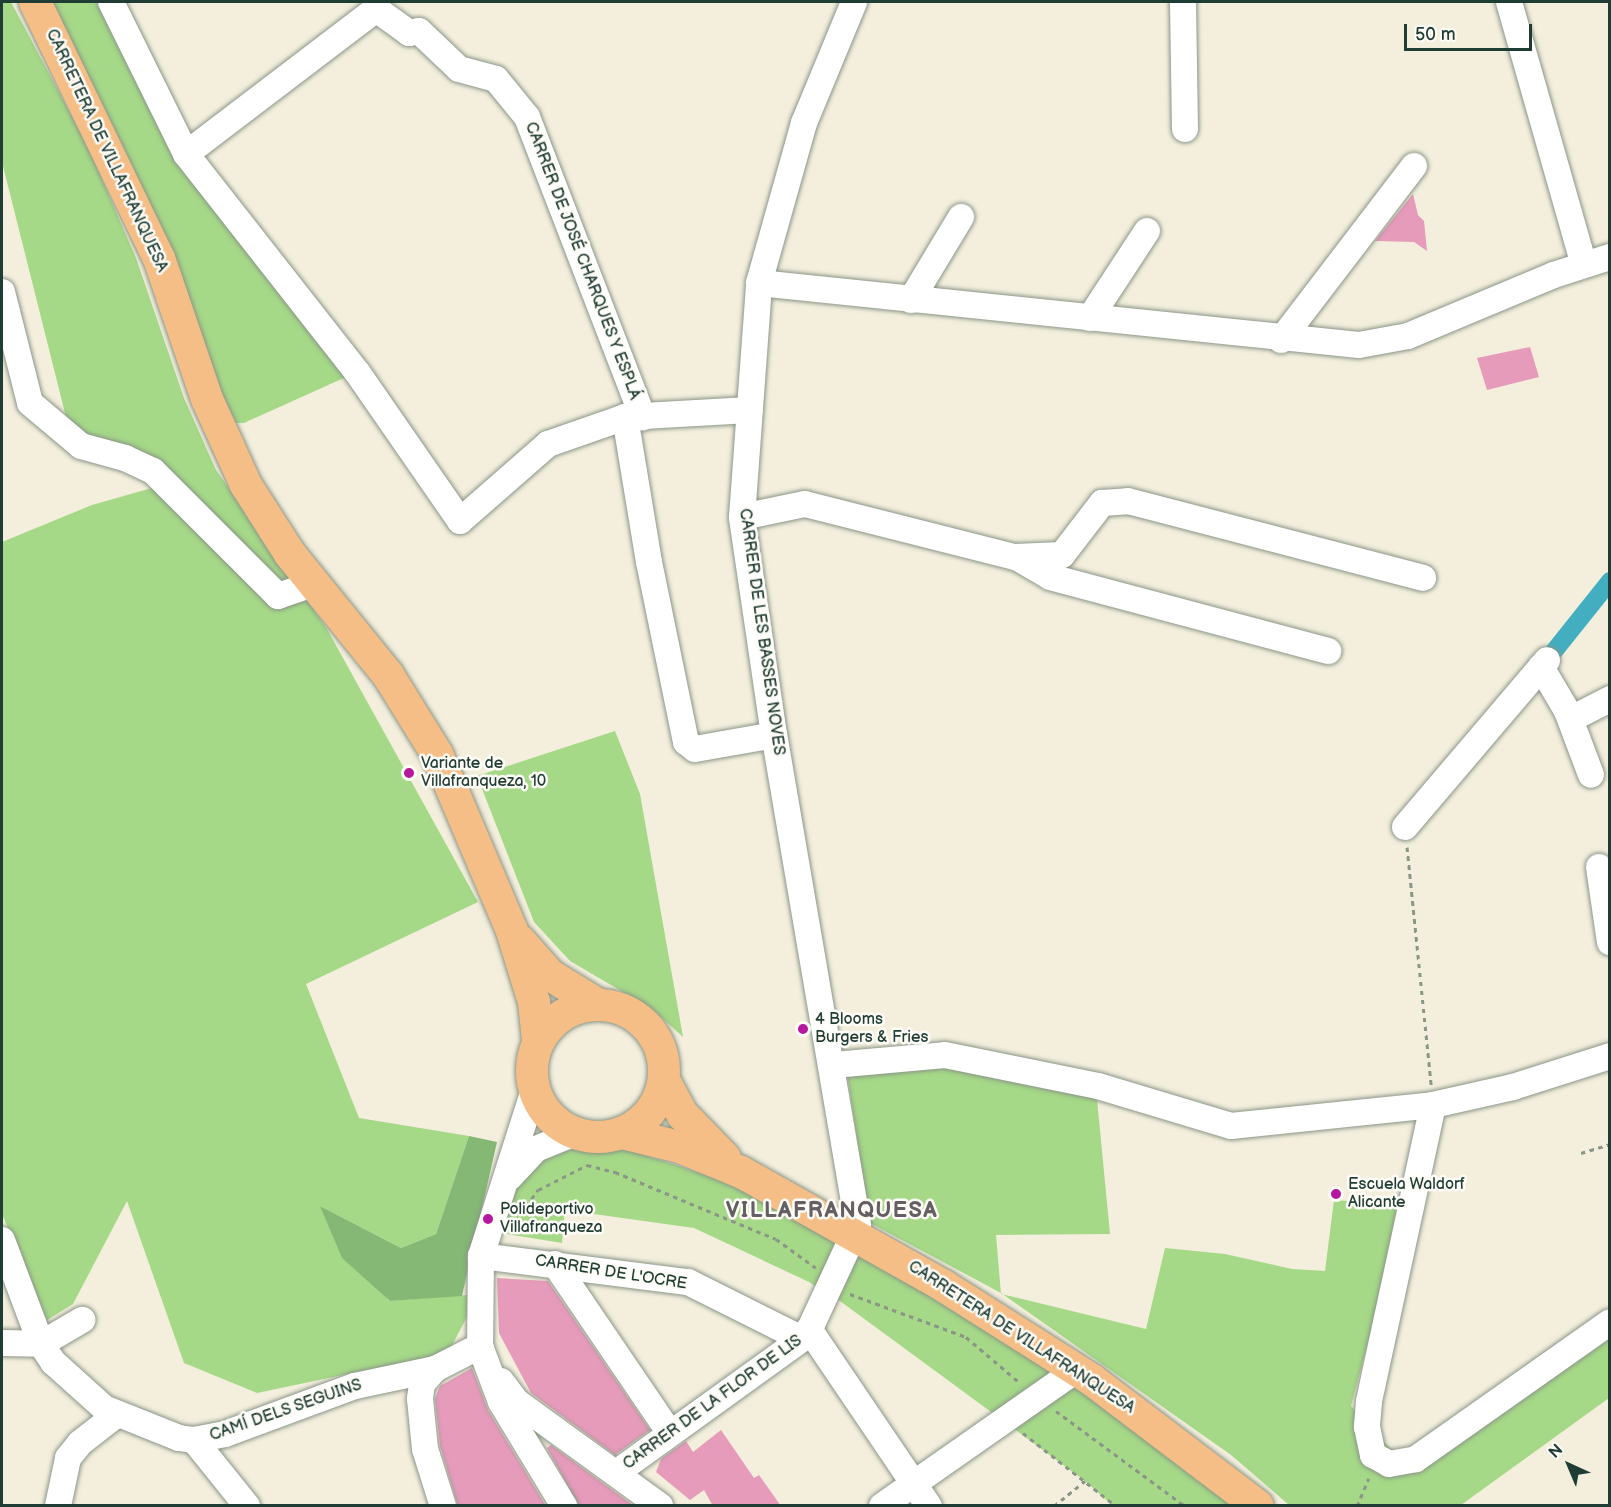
<!DOCTYPE html>
<meta charset="utf-8">
<style>
body{margin:0}
#map{position:relative;width:1611px;height:1507px;overflow:hidden;background:#f4efdd;font-family:"Balsamiq Sans",sans-serif}
div>[style]{position:absolute}
[style*='--x']{left:calc(var(--x)*1px);top:calc(var(--y)*1px);width:calc(var(--w)*1px);rotate:calc(var(--a)*1deg)}
.green>*{inset:0;background:#a5d887}
.forest>*{inset:0;background:#84b874}
.canal>*{height:18px;margin:-9px;padding:0 9px;transform-origin:9px;border-radius:9px;background:#42aec0}
.building>*{inset:0;background:#e69bba}
.path>*{height:3px;margin-top:-1.5px;transform-origin:0;background:repeating-linear-gradient(90deg,#8a9688 0 4.5px,transparent 0 9px)}
.roads{filter:drop-shadow(0 0 2px #8a9688) drop-shadow(0 0 2px #8a9688)}
.minor>*{height:26px;margin:-13px;padding:0 13px;transform-origin:13px;border-radius:13px;background:#fff}
.major>*{height:32px;margin:-16px;padding:0 16px;transform-origin:16px;border-radius:16px;background:#f6be87}
.major>.ring{margin:-16px;padding:0;box-sizing:content-box;background:none;border:32px solid #f6be87;border-radius:50%}
.dots>*{width:16px;height:16px;translate:-50% -50%;box-sizing:border-box;border:3px solid #fdfcf7;border-radius:50%}
span{translate:-50% -50%;white-space:nowrap;text-align:center;line-height:1.15;-webkit-text-stroke:5px #fdfcf7;paint-order:stroke}
.street-label{font-size:16px;color:#1f3d34}
.poi-label{font-size:16px;color:#1f3d34}
.left{translate:0 -50%;text-align:left}
.district-label{font-size:22px;color:#655e63;font-weight:700;letter-spacing:1.5px}
.frame{position:absolute;inset:0;border:3px solid #1f3d34;pointer-events:none}
.north{position:absolute;left:1539px;top:1435px;width:60px;height:60px;-webkit-text-stroke:4px #fdfcf7;paint-order:stroke;rotate:316deg;font-size:16px;font-weight:700;line-height:24px;text-align:center;color:#1f3d34}
.north::after{content:'';display:block;margin:auto;width:21px;height:27px;background:#1f3d34;clip-path:polygon(50% 0,100% 100%,50% 72%,0 100%)}
.scale{position:absolute;left:1404px;top:24px;width:128px;height:27px;box-sizing:border-box;border:3px solid #1f3d34;border-top:0;padding-left:8px;font-size:18px;line-height:21px;white-space:nowrap;color:#1f3d34;-webkit-text-stroke:4px #fdfcf7;paint-order:stroke}
</style>
<div id="map">
<div class="green">
<div style="clip-path:polygon(2px 2px,11px 2px,88px 147px,136px 258px,184px 398px,216px 470px,327px 629px,478px 902px,306px 984px,359px 1118px,469px 1136px,436px 1234px,401px 1248px,320px 1206px,389px 1301px,479px 1294px,448px 1353px,257px 1393px,184px 1363px,127px 1201px,73px 1304px,47px 1320px,2px 1214px,2px 542px,92px 505px,173px 482px,70px 433px,2px 162px)"></div>
<div style="clip-path:polygon(44px 2px,106px 2px,180px 162px,357px 372px,244px 423px,233px 423px)"></div>
<div style="clip-path:polygon(615px 731px,640px 794px,683px 1037px,652px 1009px,570px 961px,534px 922px,477px 776px)"></div>
<div style="clip-path:polygon(942px 1059px,1021px 1084px,1097px 1099px,1110px 1234px,996px 1235px,1001px 1294px,1146px 1329px,1165px 1248px,1225px 1254px,1292px 1269px,1325px 1271px,1334px 1200px,1405px 1205px,1351px 1406px,1402px 1461px,1609px 1324px,1609px 1398px,1461px 1505px,1289px 1505px,1231px 1455px,1001px 1293px,870px 1223px,846px 1067px)"></div>
<div style="clip-path:polygon(577px 1148px,623px 1149px,667px 1162px,714px 1178px,809px 1222px,1097px 1400px,1232px 1505px,1112px 1505px,1085px 1481px,840px 1301px,809px 1282px,694px 1228px,565px 1210px,562px 1243px,495px 1232px,512px 1185px,543px 1158px)"></div>
</div>
<div class="forest">
<div style="clip-path:polygon(469px 1136px,497px 1142px,462px 1296px,390px 1301px,342px 1258px,320px 1206px,401px 1248px,436px 1234px)"></div>
</div>
<div class="canal">
<div style="--x:1547;--y:660;--w:101;--a:-51.4"></div>
</div>
<div class="building">
<div style="clip-path:polygon(1413px 194px,1418px 215px,1424px 221px,1427px 251px,1414px 242px,1375px 241px)"></div>
<div style="clip-path:polygon(1530px 347px,1539px 377px,1487px 390px,1477px 358px)"></div>
<div style="clip-path:polygon(497px 1278px,548px 1281px,650px 1430px,615px 1455px,531px 1393px,499px 1333px)"></div>
<div style="clip-path:polygon(472px 1368px,488px 1410px,546px 1506px,458px 1506px,440px 1446px,435px 1399px,440px 1386px)"></div>
<div style="clip-path:polygon(721px 1430px,754px 1478px,759px 1475px,781px 1506px,713px 1506px,704px 1490px,690px 1500px,656px 1472px,661px 1459px,686px 1441px,693px 1452px)"></div>
<div style="clip-path:polygon(551px 1445px,634px 1506px,579px 1506px,547px 1448px)"></div>
</div>
<div class="path">
<div style="--x:1407;--y:847;--w:239;--a:84.2"></div>
<div style="--x:1581;--y:1153;--w:30;--a:-17"></div>
<div style="--x:516;--y:1221;--w:38;--a:-55"></div>
<div style="--x:538;--y:1190;--w:55;--a:-27"></div>
<div style="--x:587;--y:1165;--w:29;--a:14"></div>
<div style="--x:615;--y:1172;--w:174;--a:22.6"></div>
<div style="--x:776;--y:1239;--w:49;--a:35.9"></div>
<div style="--x:850;--y:1294;--w:124;--a:20.3"></div>
<div style="--x:966;--y:1337;--w:71;--a:40.4"></div>
<div style="--x:1056;--y:1411;--w:160;--a:36.4"></div>
<div style="--x:1023;--y:1433;--w:118;--a:38.1"></div>
<div style="--x:1054;--y:1506;--w:40;--a:-39"></div>
<div style="--x:1357;--y:1506;--w:30;--a:-67"></div>
</div>
<div class="roads">
<div class="minor">
<div style="--x:111;--y:2;--w:169;--a:63.7"></div>
<div style="--x:186;--y:154;--w:277;--a:51.9"></div>
<div style="--x:357;--y:372;--w:181;--a:55.3"></div>
<div style="--x:460;--y:521;--w:117;--a:-41.2"></div>
<div style="--x:548;--y:444;--w:82;--a:-19.3"></div>
<div style="--x:625;--y:417;--w:125;--a:-3.2"></div>
<div style="--x:1183;--y:2;--w:127;--a:89.1"></div>
<div style="--x:1509;--y:2;--w:273;--a:74.1"></div>
<div style="--x:186;--y:154;--w:239;--a:-37.3"></div>
<div style="--x:376;--y:9;--w:41;--a:36"></div>
<div style="--x:409;--y:33;--w:10;--a:-11"></div>
<div style="--x:419;--y:31;--w:55;--a:43.5"></div>
<div style="--x:459;--y:69;--w:38;--a:15"></div>
<div style="--x:496;--y:79;--w:49;--a:50.8"></div>
<div style="--x:527;--y:117;--w:322;--a:68.9"></div>
<div style="--x:759;--y:283;--w:603;--a:5.9"></div>
<div style="--x:1359;--y:345;--w:50;--a:-10.4"></div>
<div style="--x:1408;--y:336;--w:158;--a:-22.7"></div>
<div style="--x:1554;--y:275;--w:59;--a:-17.8"></div>
<div style="--x:2;--y:292;--w:114;--a:75.8"></div>
<div style="--x:30;--y:403;--w:67;--a:40.1"></div>
<div style="--x:81;--y:446;--w:46;--a:15.3"></div>
<div style="--x:125;--y:458;--w:31;--a:25"></div>
<div style="--x:153;--y:471;--w:177;--a:45"></div>
<div style="--x:278;--y:596;--w:37;--a:-19"></div>
<div style="--x:911;--y:300;--w:97;--a:-58.9"></div>
<div style="--x:1090;--y:318;--w:104;--a:-56.8"></div>
<div style="--x:1281;--y:340;--w:219;--a:-52.6"></div>
<div style="--x:625;--y:417;--w:147;--a:80.6"></div>
<div style="--x:649;--y:562;--w:184;--a:78.4"></div>
<div style="--x:686;--y:742;--w:11;--a:38"></div>
<div style="--x:695;--y:749;--w:80;--a:-10"></div>
<div style="--x:742;--y:517;--w:64;--a:-11.7"></div>
<div style="--x:805;--y:504;--w:217;--a:14.2"></div>
<div style="--x:1015;--y:557;--w:47;--a:-2.4"></div>
<div style="--x:1062;--y:555;--w:66;--a:-52.4"></div>
<div style="--x:1102;--y:503;--w:26;--a:-4"></div>
<div style="--x:1128;--y:501;--w:305;--a:14.6"></div>
<div style="--x:1016;--y:557;--w:39;--a:30"></div>
<div style="--x:1050;--y:577;--w:288;--a:14.9"></div>
<div style="--x:1541;--y:667;--w:51;--a:59.4"></div>
<div style="--x:1567;--y:711;--w:68;--a:69.4"></div>
<div style="--x:1571;--y:719;--w:44;--a:-27.1"></div>
<div style="--x:1405;--y:827;--w:219;--a:-49.6"></div>
<div style="--x:1599;--y:867;--w:76;--a:81.7"></div>
<div style="--x:834;--y:1065;--w:111;--a:-5.1"></div>
<div style="--x:945;--y:1055;--w:156;--a:11.5"></div>
<div style="--x:1098;--y:1086;--w:139;--a:16.7"></div>
<div style="--x:1231;--y:1126;--w:203;--a:-5.9"></div>
<div style="--x:1433;--y:1105;--w:82;--a:-12.7"></div>
<div style="--x:1513;--y:1087;--w:102;--a:-17.7"></div>
<div style="--x:534;--y:1090;--w:174;--a:107.7"></div>
<div style="--x:481;--y:1256;--w:90;--a:90.6"></div>
<div style="--x:480;--y:1346;--w:60;--a:69.4"></div>
<div style="--x:501;--y:1402;--w:122;--a:58.8"></div>
<div style="--x:1433;--y:1105;--w:304;--a:102.2"></div>
<div style="--x:1369;--y:1402;--w:25;--a:95"></div>
<div style="--x:1367;--y:1427;--w:29;--a:78"></div>
<div style="--x:1373;--y:1455;--w:18;--a:29"></div>
<div style="--x:1389;--y:1464;--w:27;--a:-10"></div>
<div style="--x:1416;--y:1459;--w:237;--a:-35.2"></div>
<div style="--x:510;--y:1177;--w:38;--a:-47"></div>
<div style="--x:536;--y:1149;--w:42;--a:-22.3"></div>
<div style="--x:2;--y:1240;--w:111;--a:69.4"></div>
<div style="--x:41;--y:1344;--w:22;--a:56"></div>
<div style="--x:53;--y:1362;--w:69;--a:42"></div>
<div style="--x:104;--y:1408;--w:81;--a:21.8"></div>
<div style="--x:179;--y:1438;--w:15;--a:8"></div>
<div style="--x:194;--y:1440;--w:32;--a:-11"></div>
<div style="--x:225;--y:1434;--w:139;--a:-20.3"></div>
<div style="--x:355;--y:1386;--w:82;--a:-12"></div>
<div style="--x:435;--y:1369;--w:51;--a:-27.1"></div>
<div style="--x:481;--y:1256;--w:209;--a:7.2"></div>
<div style="--x:688;--y:1282;--w:127;--a:26.6"></div>
<div style="--x:555;--y:1264;--w:204;--a:55.8"></div>
<div style="--x:809;--y:1329;--w:214;--a:55.9"></div>
<div style="--x:2;--y:1343;--w:39;--a:1"></div>
<div style="--x:41;--y:1344;--w:48;--a:-30.3"></div>
<div style="--x:435;--y:1369;--w:20;--a:131"></div>
<div style="--x:422;--y:1384;--w:15;--a:98"></div>
<div style="--x:420;--y:1399;--w:50;--a:84.3"></div>
<div style="--x:425;--y:1449;--w:60;--a:72.5"></div>
<div style="--x:501;--y:1381;--w:26;--a:53"></div>
<div style="--x:517;--y:1402;--w:177;--a:36"></div>
<div style="--x:194;--y:1440;--w:85;--a:51.2"></div>
<div style="--x:616;--y:1473;--w:236;--a:-35.8"></div>
<div style="--x:807;--y:1335;--w:121;--a:-65.1"></div>
<div style="--x:858;--y:1225;--w:497;--a:-99.7"></div>
<div style="--x:774;--y:735;--w:220;--a:-98.4"></div>
<div style="--x:742;--y:517;--w:235;--a:-85.8"></div>
<div style="--x:759;--y:283;--w:166;--a:-74.3"></div>
<div style="--x:804;--y:123;--w:131;--a:-67.5"></div>
<div style="--x:58;--y:1506;--w:49;--a:-78.2"></div>
<div style="--x:68;--y:1458;--w:19;--a:-51"></div>
<div style="--x:80;--y:1443;--w:46;--a:-37.9"></div>
<div style="--x:882;--y:1506;--w:237;--a:-35"></div>
</div>
<div class="major">
<div style="--x:35;--y:2;--w:284;--a:64.2"></div>
<div style="--x:159;--y:258;--w:149;--a:71.2"></div>
<div style="--x:207;--y:399;--w:94;--a:65.6"></div>
<div style="--x:246;--y:485;--w:82;--a:57.5"></div>
<div style="--x:290;--y:554;--w:156;--a:51"></div>
<div style="--x:388;--y:675;--w:93;--a:58.2"></div>
<div style="--x:437;--y:754;--w:192;--a:67"></div>
<div style="--x:512;--y:931;--w:74;--a:72.8"></div>
<div style="--x:534;--y:1002;--w:39;--a:84"></div>
<div style="--x:520;--y:941;--w:45;--a:48.6"></div>
<div style="--x:550;--y:975;--w:55;--a:31.7"></div>
<div class="ring" style="left:532px;top:1005px;width:100px;height:100px"></div>
<div style="--x:664;--y:1080;--w:40;--a:62"></div>
<div style="--x:683;--y:1115;--w:60;--a:45.7"></div>
<div style="--x:622;--y:1133;--w:59;--a:13.8"></div>
<div style="--x:679;--y:1147;--w:67;--a:22"></div>
<div style="--x:741;--y:1172;--w:233;--a:29.3"></div>
<div style="--x:944;--y:1286;--w:175;--a:32.4"></div>
<div style="--x:1092;--y:1380;--w:208;--a:37.2"></div>
</div>
</div>
<div class="dots">
<div style="left:409px;top:773px;background:#b5179e"></div>
<div style="left:803px;top:1029px;background:#b5179e"></div>
<div style="left:1336px;top:1194px;background:#b5179e"></div>
<div style="left:488px;top:1219px;background:#b5179e"></div>
</div>
<div class="street-label">
<span style="left:106px;top:151px;rotate:65deg">CARRETERA DE VILLAFRANQUESA</span>
<span style="left:582px;top:261px;rotate:69deg">CARRER DE JOSÉ CHARQUES Y ESPLÁ</span>
<span style="left:761px;top:632px;rotate:82deg">CARRER DE LES BASSES NOVES</span>
<span style="left:611px;top:1273px;rotate:9deg">CARRER DE L'OCRE</span>
<span style="left:1021px;top:1338px;rotate:33deg">CARRETERA DE VILLAFRANQUESA</span>
<span style="left:713px;top:1403px;rotate:-36deg">CARRER DE LA FLOR DE LIS</span>
<span style="left:286px;top:1411px;rotate:-19deg">CAMÍ DELS SEGUINS</span>
</div>
<div class="poi-label">
<span class="left" style="left:421px;top:773px">Variante de<br>Villafranqueza, 10</span>
<span class="left" style="left:815px;top:1029px">4 Blooms<br>Burgers &amp; Fries</span>
<span class="left" style="left:1348px;top:1194px">Escuela Waldorf<br>Alicante</span>
<span class="left" style="left:500px;top:1219px">Polideportivo<br>Villafranqueza</span>
</div>
<div class="district-label">
<span style="left:832px;top:1211px">VILLAFRANQUESA</span>
</div>
<div class="frame"></div>
<div class="north">N</div>
<div class="scale">50 m</div>
</div>
